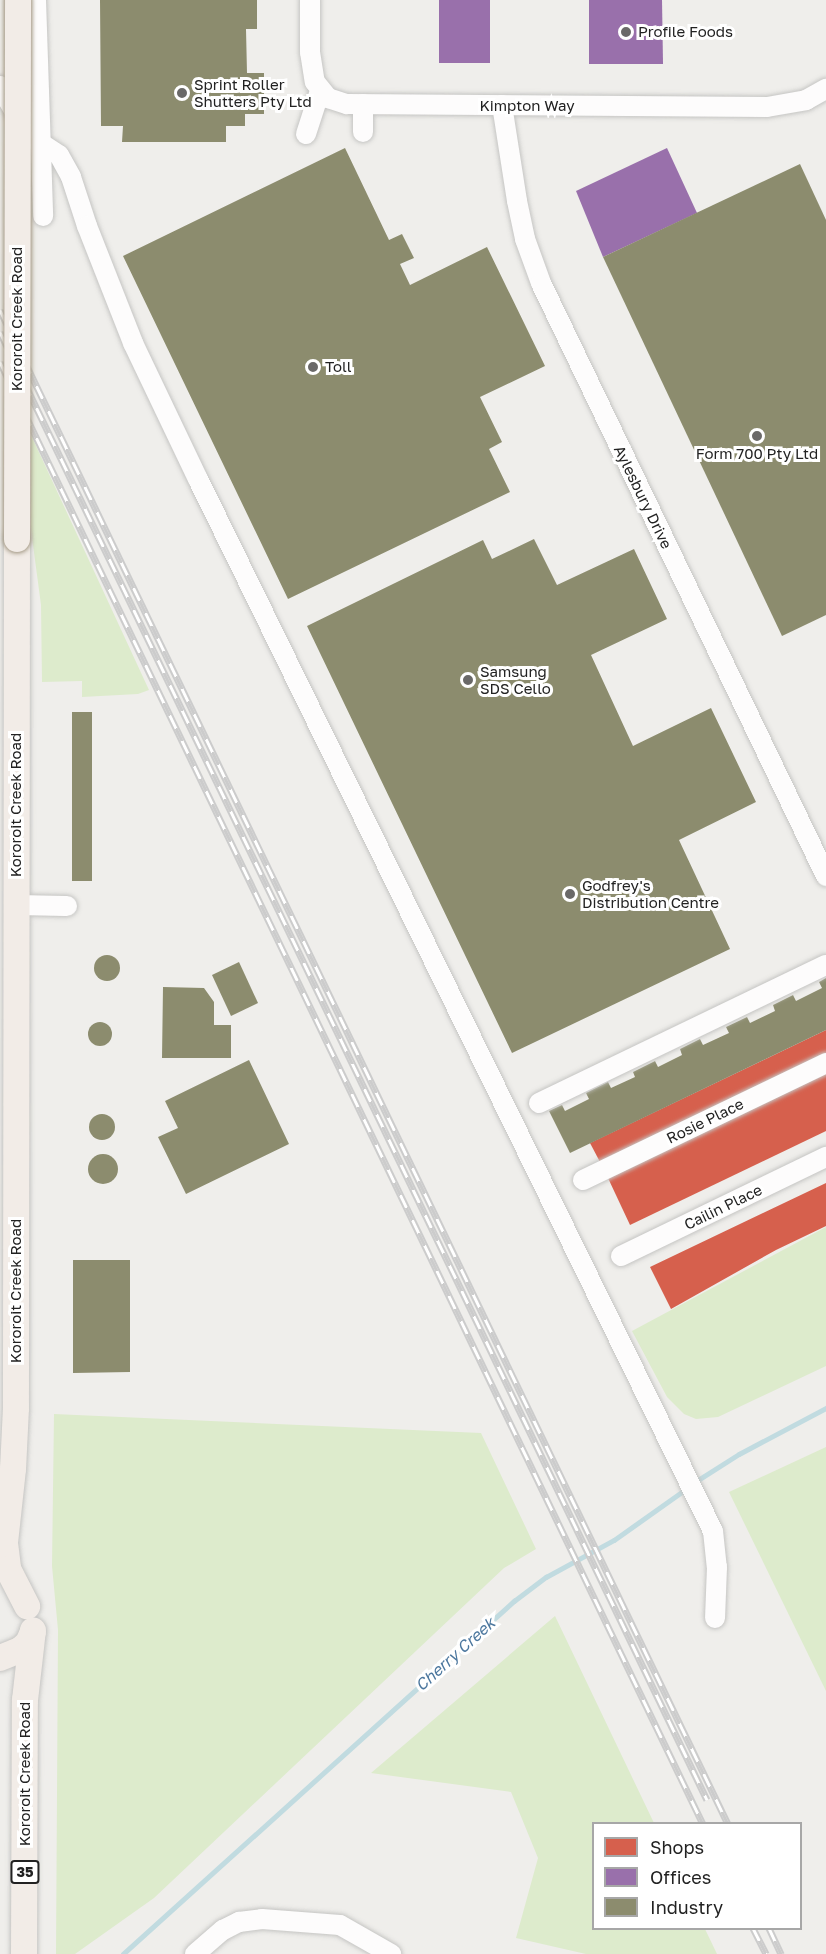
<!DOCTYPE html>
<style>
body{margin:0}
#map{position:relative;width:826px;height:1954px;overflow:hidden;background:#efeeeb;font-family:"Golos Text",sans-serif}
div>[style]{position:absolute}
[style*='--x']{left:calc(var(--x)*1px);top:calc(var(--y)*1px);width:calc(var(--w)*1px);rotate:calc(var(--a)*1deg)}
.grass>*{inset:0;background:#ddebcc}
.shops>*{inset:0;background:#d6604d}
.offices>*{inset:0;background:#9970ab}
.industry>*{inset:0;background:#8c8c6e}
.round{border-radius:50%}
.stream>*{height:4.5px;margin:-2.25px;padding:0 2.25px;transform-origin:2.25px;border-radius:2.25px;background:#c1dbe0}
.roads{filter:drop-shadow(0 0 2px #c5c5c3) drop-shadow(0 0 2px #c5c5c3)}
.minor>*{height:20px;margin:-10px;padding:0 10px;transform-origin:10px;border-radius:10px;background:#fdfcfc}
.major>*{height:26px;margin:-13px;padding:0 13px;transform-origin:13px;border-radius:13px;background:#f2ece7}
.rail>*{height:7px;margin-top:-3.5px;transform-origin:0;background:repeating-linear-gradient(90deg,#fff 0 14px,#ccc 0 28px);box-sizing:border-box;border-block:2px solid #ccc}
.bridges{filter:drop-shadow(0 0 2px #a59b87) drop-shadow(0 0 2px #a59b87)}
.major-bridge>*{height:26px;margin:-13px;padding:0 13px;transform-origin:13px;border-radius:13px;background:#f2ece7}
.dots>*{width:16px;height:16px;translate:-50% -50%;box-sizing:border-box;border:3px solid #fff;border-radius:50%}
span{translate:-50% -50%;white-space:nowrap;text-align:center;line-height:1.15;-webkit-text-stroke:6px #fff;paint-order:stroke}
.shield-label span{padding:2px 4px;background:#fff;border:2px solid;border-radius:4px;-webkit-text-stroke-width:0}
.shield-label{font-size:14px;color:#222;font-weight:700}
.poi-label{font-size:15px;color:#222}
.left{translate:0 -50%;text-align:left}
.street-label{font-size:15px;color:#222}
.water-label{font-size:16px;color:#4c779e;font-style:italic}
.legend{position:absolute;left:592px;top:1822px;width:210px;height:108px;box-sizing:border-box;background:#fff;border:2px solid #a7a7a7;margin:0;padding:8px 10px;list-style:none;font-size:18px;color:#222}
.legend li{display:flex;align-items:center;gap:12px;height:30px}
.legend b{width:30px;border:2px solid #a7a7a7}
</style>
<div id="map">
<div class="grass">
<div style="clip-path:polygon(31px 435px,149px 690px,138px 694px,82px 697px,82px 681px,42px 682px,41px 605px,31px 530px)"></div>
<div style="clip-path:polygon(826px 1227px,826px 1366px,718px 1417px,696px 1419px,684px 1414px,667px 1397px,632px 1331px)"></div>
<div style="clip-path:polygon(54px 1414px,481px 1433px,536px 1549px,504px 1568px,154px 1898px,75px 1954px,56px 1954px,58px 1630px,52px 1566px)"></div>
<div style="clip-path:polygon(826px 1447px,826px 1691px,729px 1492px)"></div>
<div style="clip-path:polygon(555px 1616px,654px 1823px,594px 1824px,594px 1928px,705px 1929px,717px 1954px,586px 1954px,516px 1938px,538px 1858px,511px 1792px,371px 1773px)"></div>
</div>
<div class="shops">
<div style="clip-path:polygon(826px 1030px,826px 1053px,600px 1162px,590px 1143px)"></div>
<div style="clip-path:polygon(826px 1073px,826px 1131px,630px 1225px,608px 1178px)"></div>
<div style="clip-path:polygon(826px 1183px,826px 1226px,776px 1250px,671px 1309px,650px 1267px)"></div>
</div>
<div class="offices">
<div style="clip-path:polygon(439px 0,490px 0,490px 63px,439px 63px)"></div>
<div style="clip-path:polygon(589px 0,662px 0,663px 64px,589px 64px)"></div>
<div style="clip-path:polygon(667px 148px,697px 213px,603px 257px,576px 191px)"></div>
</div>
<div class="industry">
<div style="clip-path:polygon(100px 0,257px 0,257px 29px,246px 29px,247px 73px,264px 73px,264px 114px,245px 114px,245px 126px,226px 126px,226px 142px,122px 142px,123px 126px,101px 126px)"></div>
<div style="clip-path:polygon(345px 148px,389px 240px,402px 234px,414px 258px,400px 264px,410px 285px,487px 247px,545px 366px,480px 397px,502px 442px,489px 449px,510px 492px,288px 599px,123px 256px)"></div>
<div style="clip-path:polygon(800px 164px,826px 220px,826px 615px,782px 636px,603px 257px)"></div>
<div style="clip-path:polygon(534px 539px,557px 585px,634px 549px,667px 619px,591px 655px,633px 746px,711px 708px,756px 802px,679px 840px,730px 949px,512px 1053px,307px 626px,483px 540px,492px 559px)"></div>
<div style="clip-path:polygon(72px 712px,92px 712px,92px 881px,72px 881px)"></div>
<div class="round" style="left:94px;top:955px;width:26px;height:26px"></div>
<div style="clip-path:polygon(239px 962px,258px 1003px,231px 1016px,212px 975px)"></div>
<div style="clip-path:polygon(826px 978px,826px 1030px,570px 1153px,549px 1111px,562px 1105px,565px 1111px,589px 1099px,586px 1093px,608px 1082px,611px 1088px,635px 1077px,633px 1072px,655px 1061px,658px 1067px,682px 1055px,680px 1049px,700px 1039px,703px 1045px,729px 1033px,726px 1027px,747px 1017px,750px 1023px,775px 1011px,773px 1005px,793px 995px,796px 1001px,822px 988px,819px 982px)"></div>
<div style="clip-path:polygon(163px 987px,204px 988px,214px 1002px,214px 1025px,231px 1025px,231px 1058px,162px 1058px)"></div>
<div class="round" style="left:88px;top:1022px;width:24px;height:24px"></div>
<div style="clip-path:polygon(249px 1060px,289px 1144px,186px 1194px,158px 1137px,178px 1128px,165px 1101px)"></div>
<div class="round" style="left:89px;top:1114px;width:26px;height:26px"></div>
<div class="round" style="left:88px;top:1154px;width:30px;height:30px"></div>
<div style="clip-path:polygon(73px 1260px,130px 1260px,130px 1372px,73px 1373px)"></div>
</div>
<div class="stream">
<div style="--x:695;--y:1482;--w:52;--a:-32.5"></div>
<div style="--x:739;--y:1454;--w:98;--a:-27.9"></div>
<div style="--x:123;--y:1954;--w:527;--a:-42.08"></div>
<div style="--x:514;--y:1601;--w:40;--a:-37"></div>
<div style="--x:546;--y:1577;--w:77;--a:-28.6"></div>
<div style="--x:614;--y:1540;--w:88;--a:-35.3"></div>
</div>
<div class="roads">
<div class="minor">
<div style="--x:36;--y:0;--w:216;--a:88.1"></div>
<div style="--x:310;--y:0;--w:52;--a:90"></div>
<div style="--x:310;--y:52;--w:30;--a:81"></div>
<div style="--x:315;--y:82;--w:21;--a:51"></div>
<div style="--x:328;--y:98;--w:20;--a:18"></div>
<div style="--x:347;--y:104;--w:420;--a:0.4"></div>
<div style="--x:767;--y:107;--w:40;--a:-10"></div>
<div style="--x:806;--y:100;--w:23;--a:-29"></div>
<div style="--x:0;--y:86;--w:56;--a:60.3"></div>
<div style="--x:28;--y:135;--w:37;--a:33"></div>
<div style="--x:59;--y:155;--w:25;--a:61"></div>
<div style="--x:71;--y:177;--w:52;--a:71.9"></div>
<div style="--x:87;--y:226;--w:126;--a:68.5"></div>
<div style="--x:133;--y:343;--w:151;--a:64.5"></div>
<div style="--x:198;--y:479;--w:1171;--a:63.92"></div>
<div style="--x:713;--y:1531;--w:36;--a:84"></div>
<div style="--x:717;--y:1567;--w:51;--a:92.2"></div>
<div style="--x:363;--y:104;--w:28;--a:90"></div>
<div style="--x:502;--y:105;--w:97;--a:81.1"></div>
<div style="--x:517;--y:201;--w:39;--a:78"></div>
<div style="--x:525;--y:239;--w:47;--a:70"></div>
<div style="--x:541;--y:283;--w:658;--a:64.33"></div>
<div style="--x:306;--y:134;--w:45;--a:-72"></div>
<div style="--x:16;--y:905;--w:51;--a:1.1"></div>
<div style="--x:539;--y:1103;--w:318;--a:-25.7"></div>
<div style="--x:583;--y:1180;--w:270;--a:-25.7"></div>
<div style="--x:621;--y:1256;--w:228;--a:-25.8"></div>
<div style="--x:195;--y:1954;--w:37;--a:-41"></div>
<div style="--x:223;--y:1930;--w:18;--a:-27"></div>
<div style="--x:239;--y:1922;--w:23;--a:-7"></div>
<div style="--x:262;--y:1919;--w:78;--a:4.4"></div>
<div style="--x:340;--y:1925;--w:59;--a:29.6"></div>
</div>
<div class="major">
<div style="--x:17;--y:539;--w:869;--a:90.07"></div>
<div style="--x:16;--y:1408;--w:61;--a:92.8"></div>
<div style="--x:13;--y:1469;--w:74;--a:96.2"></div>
<div style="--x:5;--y:1543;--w:26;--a:83"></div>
<div style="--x:8;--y:1569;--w:42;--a:62.8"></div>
<div style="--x:0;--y:1658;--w:22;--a:-22"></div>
<div style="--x:20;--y:1650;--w:11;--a:-41"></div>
<div style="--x:28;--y:1643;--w:12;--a:-66"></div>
<div style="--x:24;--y:1954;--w:254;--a:-89.8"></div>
<div style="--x:25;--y:1700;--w:70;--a:-83.5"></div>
</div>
</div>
<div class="rail">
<div style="--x:0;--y:310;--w:1680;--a:64.32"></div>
<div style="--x:0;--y:332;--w:1629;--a:64.28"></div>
<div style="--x:0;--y:362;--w:1622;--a:64.32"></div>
<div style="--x:753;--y:1928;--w:29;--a:63"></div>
<div style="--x:769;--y:1928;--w:29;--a:65"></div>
</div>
<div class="bridges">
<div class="major-bridge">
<div style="--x:17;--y:539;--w:539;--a:-89.89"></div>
</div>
</div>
<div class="dots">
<div style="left:626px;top:32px;background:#6a6968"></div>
<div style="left:182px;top:93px;background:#6a6968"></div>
<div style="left:313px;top:367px;background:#6a6968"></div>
<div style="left:757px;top:436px;background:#6a6968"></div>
<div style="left:468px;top:680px;background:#6a6968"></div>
<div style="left:570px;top:894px;background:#6a6968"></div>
</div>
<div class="shield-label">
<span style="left:25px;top:1872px">35</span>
</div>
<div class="poi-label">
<span class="left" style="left:638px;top:32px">Profile Foods</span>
<span class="left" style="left:194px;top:93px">Sprint Roller<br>Shutters Pty Ltd</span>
<span class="left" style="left:325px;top:367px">Toll</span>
<span style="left:757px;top:454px">Form 700 Pty Ltd</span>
<span class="left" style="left:480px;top:680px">Samsung<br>SDS Cello</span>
<span class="left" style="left:582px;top:894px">Godfrey's<br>Distribution Centre</span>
</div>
<div class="street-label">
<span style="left:527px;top:106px">Kimpton Way</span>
<span style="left:17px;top:319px;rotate:-90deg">Kororoit Creek Road</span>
<span style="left:643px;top:497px;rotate:64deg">Aylesbury Drive</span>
<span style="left:16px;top:805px;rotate:-90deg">Kororoit Creek Road</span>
<span style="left:705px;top:1121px;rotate:-26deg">Rosie Place</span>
<span style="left:723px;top:1207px;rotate:-26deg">Cailin Place</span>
<span style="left:16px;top:1291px;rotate:-90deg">Kororoit Creek Road</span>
<span style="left:25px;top:1774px;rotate:-90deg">Kororoit Creek Road</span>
</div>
<div class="water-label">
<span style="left:455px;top:1654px;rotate:-42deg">Cherry Creek</span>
</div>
<ul class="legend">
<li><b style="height:16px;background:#d6604d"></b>Shops</li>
<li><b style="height:16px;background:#9970ab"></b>Offices</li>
<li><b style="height:16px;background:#8c8c6e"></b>Industry</li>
</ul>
</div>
